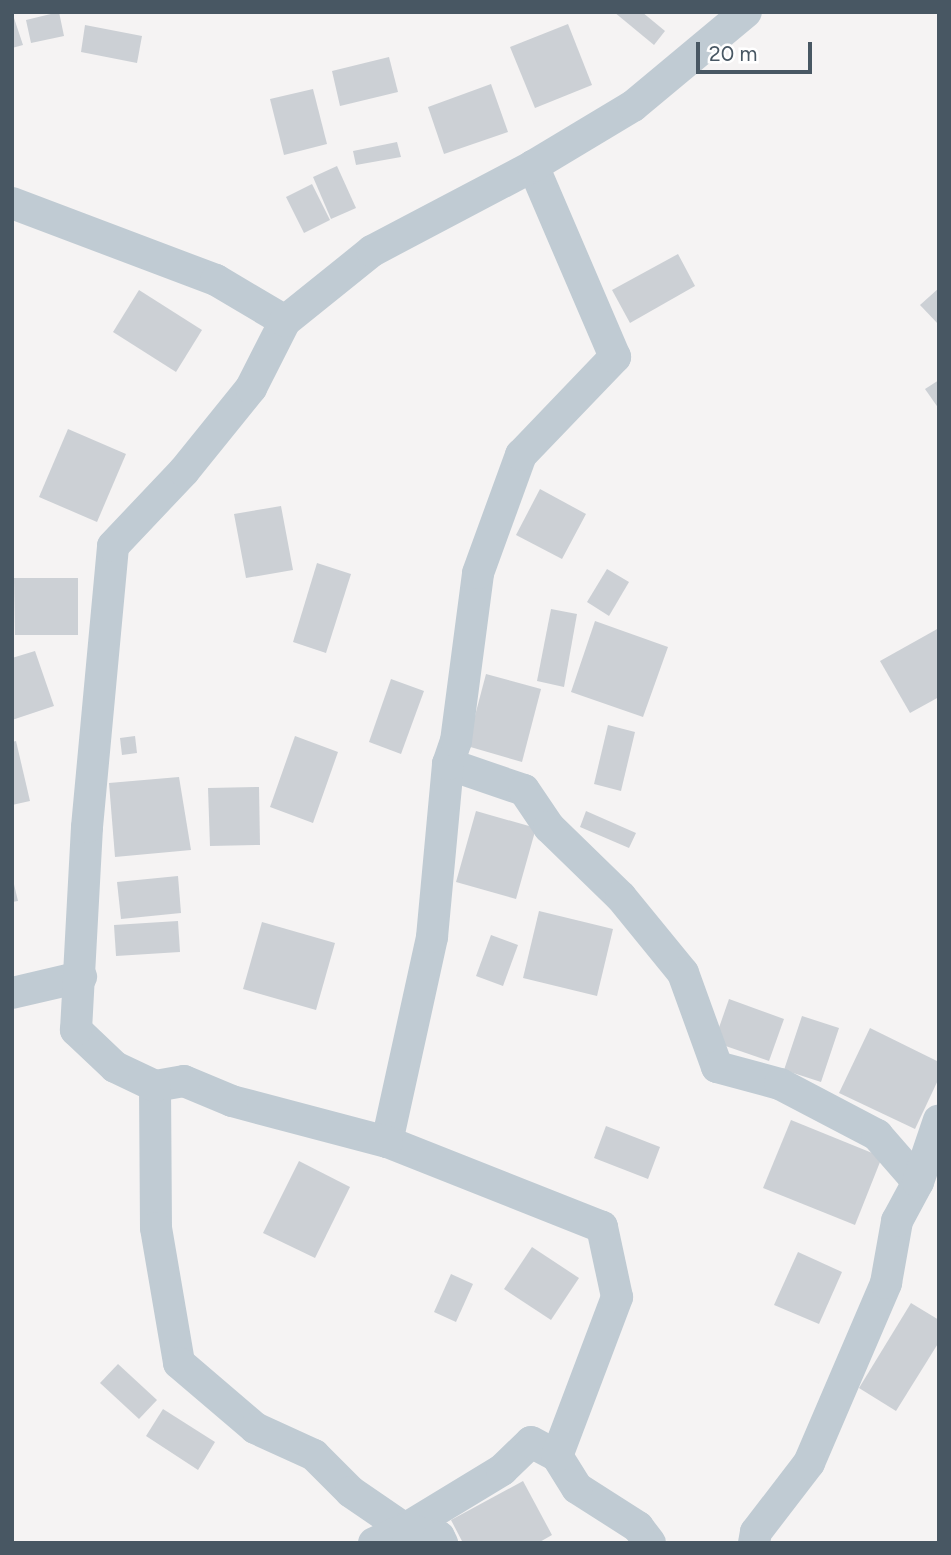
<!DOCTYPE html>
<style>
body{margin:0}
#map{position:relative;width:951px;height:1555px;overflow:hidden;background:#f5f3f3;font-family:Figtree,sans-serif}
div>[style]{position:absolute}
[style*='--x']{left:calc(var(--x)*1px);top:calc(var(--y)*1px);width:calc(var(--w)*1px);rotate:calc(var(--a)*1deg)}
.building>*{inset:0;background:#ccd0d5}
.minor>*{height:32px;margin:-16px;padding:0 16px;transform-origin:16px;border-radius:16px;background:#c0cbd3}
span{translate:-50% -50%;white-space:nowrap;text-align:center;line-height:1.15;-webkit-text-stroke:6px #fff;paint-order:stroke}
.frame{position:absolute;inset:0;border:14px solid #485763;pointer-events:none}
.scale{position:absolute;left:696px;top:42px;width:116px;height:32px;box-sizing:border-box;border:4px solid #485763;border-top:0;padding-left:9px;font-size:21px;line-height:24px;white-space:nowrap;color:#485763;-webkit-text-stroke:5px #fff;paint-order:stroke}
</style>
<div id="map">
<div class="building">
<div style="clip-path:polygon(12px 12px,23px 45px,12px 48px)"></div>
<div style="clip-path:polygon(59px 12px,64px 36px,31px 43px,26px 20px)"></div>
<div style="clip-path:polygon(614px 12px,642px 12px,665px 31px,654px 45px)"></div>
<div style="clip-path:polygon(568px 24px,592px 85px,535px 108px,510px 47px)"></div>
<div style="clip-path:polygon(85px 25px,142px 36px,137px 63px,81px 52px)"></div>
<div style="clip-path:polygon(389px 57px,398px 92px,340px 106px,332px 71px)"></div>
<div style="clip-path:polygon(491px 84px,508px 132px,444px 154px,428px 107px)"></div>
<div style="clip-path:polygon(313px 89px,327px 144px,284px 155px,270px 99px)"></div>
<div style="clip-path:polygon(397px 142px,401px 157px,356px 165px,353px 151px)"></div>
<div style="clip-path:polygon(337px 166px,356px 208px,331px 219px,313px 177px)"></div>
<div style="clip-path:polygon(312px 184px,330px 220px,304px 233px,286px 197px)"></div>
<div style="clip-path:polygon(678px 254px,695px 286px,630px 323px,612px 290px)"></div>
<div style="clip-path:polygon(939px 288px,939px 325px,920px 305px)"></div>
<div style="clip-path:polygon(139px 290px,202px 330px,176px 372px,113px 332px)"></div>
<div style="clip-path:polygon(939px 380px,939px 409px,925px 389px)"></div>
<div style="clip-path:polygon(68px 429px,126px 454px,97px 522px,39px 497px)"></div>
<div style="clip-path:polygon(540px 489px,586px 514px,562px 559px,516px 535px)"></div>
<div style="clip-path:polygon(281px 506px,293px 570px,246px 578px,234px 514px)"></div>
<div style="clip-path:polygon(317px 563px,351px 574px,326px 653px,293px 642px)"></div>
<div style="clip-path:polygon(607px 569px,629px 582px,609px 616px,587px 602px)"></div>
<div style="clip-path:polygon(14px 578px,78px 578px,78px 635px,15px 635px)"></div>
<div style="clip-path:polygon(551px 609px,577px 614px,564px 687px,537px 681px)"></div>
<div style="clip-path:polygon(595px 621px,668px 647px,643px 717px,571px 692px)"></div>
<div style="clip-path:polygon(939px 628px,939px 697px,910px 713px,880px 661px)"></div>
<div style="clip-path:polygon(35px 651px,54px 706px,12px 720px,12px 658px)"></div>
<div style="clip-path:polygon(486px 674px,541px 689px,522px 762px,467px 746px)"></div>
<div style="clip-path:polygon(391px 679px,424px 691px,401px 754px,369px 742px)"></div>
<div style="clip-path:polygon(608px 725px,635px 732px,621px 791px,594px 784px)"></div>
<div style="clip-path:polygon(135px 736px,137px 753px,122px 755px,120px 738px)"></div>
<div style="clip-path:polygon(295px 736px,338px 752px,313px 823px,270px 807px)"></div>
<div style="clip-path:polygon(16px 741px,30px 801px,12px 805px,12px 742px)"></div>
<div style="clip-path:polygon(179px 777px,191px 850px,115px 857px,109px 783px)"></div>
<div style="clip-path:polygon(259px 787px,260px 845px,210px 846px,208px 788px)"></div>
<div style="clip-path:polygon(476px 811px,536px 828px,516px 899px,456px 882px)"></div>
<div style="clip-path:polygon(586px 811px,636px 833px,629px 848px,580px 827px)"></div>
<div style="clip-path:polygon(12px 876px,18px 901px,12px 902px)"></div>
<div style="clip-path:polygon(178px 876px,181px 913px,121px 919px,117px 882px)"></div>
<div style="clip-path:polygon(539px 911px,613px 929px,597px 996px,523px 978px)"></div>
<div style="clip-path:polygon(178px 921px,180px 952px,116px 956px,114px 925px)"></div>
<div style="clip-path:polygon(262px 922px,335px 943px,316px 1010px,243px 989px)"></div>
<div style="clip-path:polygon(491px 935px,518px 945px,503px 986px,476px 976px)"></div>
<div style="clip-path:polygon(729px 999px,784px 1019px,769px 1061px,714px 1042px)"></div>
<div style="clip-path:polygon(802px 1016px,839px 1028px,821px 1082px,784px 1070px)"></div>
<div style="clip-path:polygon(870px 1028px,939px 1062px,939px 1078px,915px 1129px,839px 1093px)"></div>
<div style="clip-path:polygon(791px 1120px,882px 1157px,855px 1225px,763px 1188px)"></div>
<div style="clip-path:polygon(606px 1126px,660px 1147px,648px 1179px,594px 1158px)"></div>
<div style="clip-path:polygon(299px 1161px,350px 1187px,315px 1258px,263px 1233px)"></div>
<div style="clip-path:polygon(532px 1247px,579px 1278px,551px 1320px,504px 1289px)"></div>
<div style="clip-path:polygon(798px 1252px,842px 1272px,819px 1324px,774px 1305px)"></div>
<div style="clip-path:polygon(451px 1274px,473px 1284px,456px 1322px,434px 1312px)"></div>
<div style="clip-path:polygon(911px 1303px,939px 1320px,939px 1342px,896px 1411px,859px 1388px)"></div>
<div style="clip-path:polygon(118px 1364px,157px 1400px,139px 1419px,100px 1383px)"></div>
<div style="clip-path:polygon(163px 1409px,215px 1442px,198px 1470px,146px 1436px)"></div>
<div style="clip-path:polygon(523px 1481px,552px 1535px,538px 1543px,463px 1543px,451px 1520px)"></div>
</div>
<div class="minor">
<div style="--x:12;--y:203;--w:218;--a:20.7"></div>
<div style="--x:216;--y:280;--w:80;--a:30.7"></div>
<div style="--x:448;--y:764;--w:80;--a:18.9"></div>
<div style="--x:524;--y:790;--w:45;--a:56"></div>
<div style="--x:549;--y:827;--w:100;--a:44.2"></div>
<div style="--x:621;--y:897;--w:98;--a:50.8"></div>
<div style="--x:683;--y:973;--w:100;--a:70.1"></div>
<div style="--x:717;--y:1067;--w:65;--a:15.1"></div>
<div style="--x:780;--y:1084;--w:110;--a:27.7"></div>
<div style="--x:877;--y:1135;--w:62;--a:48.9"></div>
<div style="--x:12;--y:993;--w:71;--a:-13.1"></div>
<div style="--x:155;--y:1086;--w:142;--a:89.6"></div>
<div style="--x:156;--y:1228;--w:137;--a:80.3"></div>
<div style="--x:179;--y:1363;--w:100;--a:40.5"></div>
<div style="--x:255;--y:1428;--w:65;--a:24.6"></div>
<div style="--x:314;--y:1455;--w:52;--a:45"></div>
<div style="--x:351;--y:1492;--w:65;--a:34.4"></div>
<div style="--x:405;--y:1529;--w:114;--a:-31.3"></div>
<div style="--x:502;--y:1470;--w:40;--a:-44"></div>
<div style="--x:531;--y:1442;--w:30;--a:28"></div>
<div style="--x:387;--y:1142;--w:210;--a:-77.6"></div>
<div style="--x:432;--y:937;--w:174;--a:-84.7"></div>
<div style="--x:448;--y:764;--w:24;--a:-71"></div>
<div style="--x:456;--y:741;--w:169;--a:-82.5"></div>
<div style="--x:478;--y:573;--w:126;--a:-70"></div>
<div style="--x:521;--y:455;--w:136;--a:-46.2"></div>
<div style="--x:615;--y:357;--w:208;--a:-113.2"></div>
<div style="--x:374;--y:1543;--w:34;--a:-24"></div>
<div style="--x:405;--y:1529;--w:35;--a:13"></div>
<div style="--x:439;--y:1537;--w:7;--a:63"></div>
<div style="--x:650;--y:1543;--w:20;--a:-127"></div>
<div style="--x:638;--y:1527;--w:72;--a:-147.4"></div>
<div style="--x:577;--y:1488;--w:38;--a:-122"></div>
<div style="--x:557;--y:1456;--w:170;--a:-69.3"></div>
<div style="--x:617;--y:1297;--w:72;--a:-102.1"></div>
<div style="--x:602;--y:1227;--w:231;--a:-158.4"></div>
<div style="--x:387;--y:1142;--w:160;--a:-165.2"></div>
<div style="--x:232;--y:1101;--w:52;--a:-157.4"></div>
<div style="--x:184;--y:1081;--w:29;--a:170"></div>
<div style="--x:155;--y:1086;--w:44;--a:-154.6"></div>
<div style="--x:115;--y:1067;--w:54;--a:-136.5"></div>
<div style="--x:76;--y:1030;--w:203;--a:-86.9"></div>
<div style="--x:87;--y:827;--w:282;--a:-84.7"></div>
<div style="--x:113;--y:546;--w:103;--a:-46.6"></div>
<div style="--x:184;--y:471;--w:107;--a:-51.1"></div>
<div style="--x:251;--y:388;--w:75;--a:-63.1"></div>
<div style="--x:285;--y:321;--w:112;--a:-38.8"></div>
<div style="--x:372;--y:251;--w:182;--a:-27.8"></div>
<div style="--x:533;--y:166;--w:117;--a:-31"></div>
<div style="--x:633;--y:106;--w:147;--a:-39.8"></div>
<div style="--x:754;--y:1543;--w:11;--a:-80"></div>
<div style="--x:756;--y:1532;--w:87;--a:-52.5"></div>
<div style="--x:809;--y:1463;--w:196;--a:-66.8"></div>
<div style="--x:886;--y:1283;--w:63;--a:-79.9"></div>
<div style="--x:897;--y:1221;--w:44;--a:-61.7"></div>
<div style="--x:918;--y:1182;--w:65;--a:-71.3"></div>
</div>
<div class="frame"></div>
<div class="scale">20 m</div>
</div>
